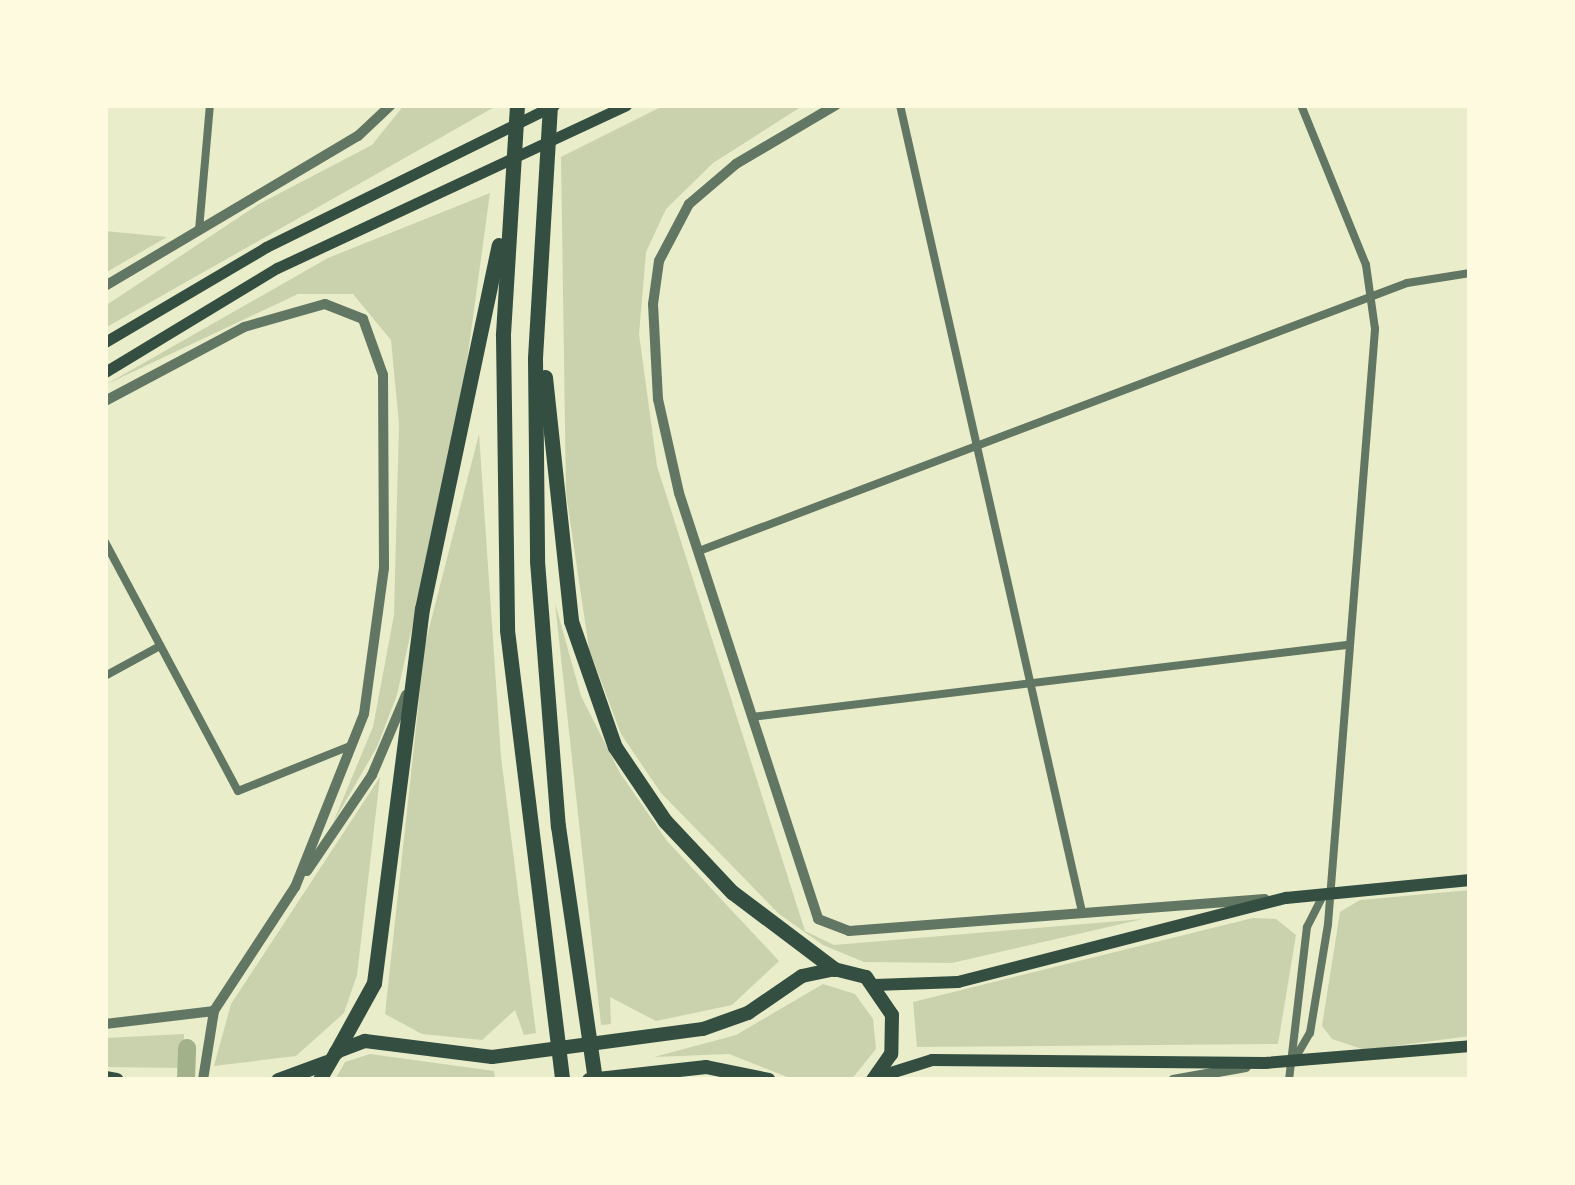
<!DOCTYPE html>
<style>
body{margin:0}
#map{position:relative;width:1575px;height:1185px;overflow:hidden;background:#e9edc9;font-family:"Varela Round",sans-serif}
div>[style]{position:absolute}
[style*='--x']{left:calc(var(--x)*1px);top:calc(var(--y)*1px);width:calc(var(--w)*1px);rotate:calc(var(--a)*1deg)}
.green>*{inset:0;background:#cad2ad}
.canal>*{height:18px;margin:-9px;padding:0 9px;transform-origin:9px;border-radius:9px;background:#a3b18a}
.minor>*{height:8px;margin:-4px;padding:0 4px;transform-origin:4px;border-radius:4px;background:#617663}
.tertiary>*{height:10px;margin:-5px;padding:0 5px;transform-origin:5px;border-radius:5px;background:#617663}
.secondary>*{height:11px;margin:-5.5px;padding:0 5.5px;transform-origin:5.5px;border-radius:5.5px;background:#344e41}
.primary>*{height:12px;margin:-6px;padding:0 6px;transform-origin:6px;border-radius:6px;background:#344e41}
.trunk>*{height:14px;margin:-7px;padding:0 7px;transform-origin:7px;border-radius:7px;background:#344e41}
.motorway>*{height:15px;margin:-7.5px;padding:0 7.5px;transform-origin:7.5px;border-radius:7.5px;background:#344e41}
span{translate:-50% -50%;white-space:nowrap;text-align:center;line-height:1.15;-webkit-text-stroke:10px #fefae0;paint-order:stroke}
.frame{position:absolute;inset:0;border:108px solid #fefae0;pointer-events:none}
</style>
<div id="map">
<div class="green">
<div style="clip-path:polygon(404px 105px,498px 105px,105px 328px,105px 306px,259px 204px,372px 145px)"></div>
<div style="clip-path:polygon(665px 105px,804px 105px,713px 163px,666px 209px,646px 252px,639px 334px,657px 466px,805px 931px,834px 945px,1143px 919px,952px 963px,864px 962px,823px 945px,779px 914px,661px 793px,621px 734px,589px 649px,566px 493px,561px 157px)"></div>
<div style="clip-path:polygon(490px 193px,460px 412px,397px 695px,377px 747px,333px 823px,373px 727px,394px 615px,399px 424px,391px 340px,353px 294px,298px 294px,105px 385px,328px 258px)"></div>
<div style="clip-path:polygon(105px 231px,167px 237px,105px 273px)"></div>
<div style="clip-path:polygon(479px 434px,501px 757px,536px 1033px,524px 1035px,515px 1010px,482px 1040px,422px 1034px,385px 1014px,425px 644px)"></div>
<div style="clip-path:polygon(555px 603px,581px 696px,620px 773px,667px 841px,779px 961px,732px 1005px,656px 1021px,610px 997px,611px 1024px,601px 1025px)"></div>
<div style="clip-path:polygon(380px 777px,357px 975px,344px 1013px,296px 1056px,214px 1066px,231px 1004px)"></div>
<div style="clip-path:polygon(1470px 890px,1470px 1036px,1365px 1050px,1332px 1039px,1322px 1026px,1340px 912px,1360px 900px)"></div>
<div style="clip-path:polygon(1253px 918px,1276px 919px,1296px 935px,1278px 1044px,917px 1047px,913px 1002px)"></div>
<div style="clip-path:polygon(823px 984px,855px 994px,873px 1019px,876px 1049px,851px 1080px,795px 1080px,729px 1054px,654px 1057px,736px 1035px)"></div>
<div style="clip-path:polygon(184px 1034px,184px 1068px,105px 1067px,105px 1038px)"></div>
<div style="clip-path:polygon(370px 1054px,494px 1071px,495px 1077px,335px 1080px,345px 1062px)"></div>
</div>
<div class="canal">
<div style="--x:186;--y:1080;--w:32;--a:-88"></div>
</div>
<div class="minor">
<div style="--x:900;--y:105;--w:827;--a:77.29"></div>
<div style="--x:199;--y:230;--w:125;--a:-85"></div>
<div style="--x:105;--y:542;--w:282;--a:61.9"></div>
<div style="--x:238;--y:791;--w:121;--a:-21.9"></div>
<div style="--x:699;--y:551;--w:757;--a:-20.73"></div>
<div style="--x:1407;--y:283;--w:64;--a:-9"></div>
<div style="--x:105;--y:676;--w:63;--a:-28.6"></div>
<div style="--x:752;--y:717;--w:599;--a:-6.9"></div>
<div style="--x:1293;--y:1062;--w:34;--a:-60"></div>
<div style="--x:1310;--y:1033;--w:110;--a:-80.6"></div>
<div style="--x:1328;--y:924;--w:597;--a:-85.48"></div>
<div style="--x:1375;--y:329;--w:65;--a:-98"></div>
<div style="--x:1366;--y:265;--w:173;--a:-112.1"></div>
<div style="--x:1289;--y:1080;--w:154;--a:-83.3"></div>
<div style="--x:1307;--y:927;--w:36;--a:-63"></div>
</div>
<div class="tertiary">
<div style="--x:836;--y:105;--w:116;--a:149.5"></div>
<div style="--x:736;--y:164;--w:62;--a:139.6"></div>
<div style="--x:689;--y:204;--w:64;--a:117.8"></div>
<div style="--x:659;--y:261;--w:43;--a:97.9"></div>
<div style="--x:653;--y:304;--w:95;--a:87"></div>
<div style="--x:658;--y:399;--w:96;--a:77.4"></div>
<div style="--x:679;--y:493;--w:448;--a:71.9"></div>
<div style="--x:818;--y:919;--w:33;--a:21"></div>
<div style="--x:849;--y:931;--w:417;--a:-4.4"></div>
<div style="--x:105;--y:286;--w:294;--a:-30.7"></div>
<div style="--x:358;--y:136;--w:45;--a:-43.2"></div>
<div style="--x:105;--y:401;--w:157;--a:-28"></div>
<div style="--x:244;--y:327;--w:84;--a:-15.9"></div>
<div style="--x:325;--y:304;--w:41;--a:21.5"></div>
<div style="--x:363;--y:319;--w:59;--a:70.3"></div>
<div style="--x:383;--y:375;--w:193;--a:89.7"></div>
<div style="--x:384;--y:568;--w:147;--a:97.8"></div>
<div style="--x:364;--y:714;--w:186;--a:111.7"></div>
<div style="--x:295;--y:887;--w:148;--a:123.2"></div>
<div style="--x:214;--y:1011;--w:70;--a:99.1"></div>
<div style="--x:307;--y:871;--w:116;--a:-55.9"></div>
<div style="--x:372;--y:775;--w:87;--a:-67"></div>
<div style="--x:105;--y:1024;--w:110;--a:-6.8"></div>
<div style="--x:1173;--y:1080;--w:74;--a:-10.1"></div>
</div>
<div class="secondary">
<div style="--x:105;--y:342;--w:187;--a:-30.5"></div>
<div style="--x:266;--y:247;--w:321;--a:-26.2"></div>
<div style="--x:105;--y:372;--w:201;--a:-31.2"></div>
<div style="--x:277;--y:268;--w:385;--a:-25"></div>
</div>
<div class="primary">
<div style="--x:875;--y:985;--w:83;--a:-2.1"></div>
<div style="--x:958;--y:982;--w:339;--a:-14.4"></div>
<div style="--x:1286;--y:898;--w:185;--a:-5.6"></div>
<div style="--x:875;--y:1078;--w:60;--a:-17.5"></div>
<div style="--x:932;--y:1060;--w:333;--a:0.5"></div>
<div style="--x:1265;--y:1063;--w:206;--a:-4.7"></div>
</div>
<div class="trunk">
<div style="--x:320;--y:1080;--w:32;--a:-60"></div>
<div style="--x:336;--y:1052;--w:31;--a:-21"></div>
<div style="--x:365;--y:1041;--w:128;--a:7.2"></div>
<div style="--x:492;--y:1057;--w:213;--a:-7.6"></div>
<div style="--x:703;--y:1029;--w:48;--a:-19.6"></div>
<div style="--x:748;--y:1013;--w:65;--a:-34.4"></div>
<div style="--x:802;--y:976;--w:33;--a:-12"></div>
<div style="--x:834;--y:969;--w:33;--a:14"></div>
<div style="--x:866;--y:977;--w:46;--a:55.6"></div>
<div style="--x:892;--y:1015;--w:39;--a:91"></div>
<div style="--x:891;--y:1054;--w:32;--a:125"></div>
<div style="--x:589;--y:1080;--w:118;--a:-6.3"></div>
<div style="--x:706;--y:1067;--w:64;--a:11.7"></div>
</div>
<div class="motorway">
<div style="--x:517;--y:105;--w:231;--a:93.5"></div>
<div style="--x:503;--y:336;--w:294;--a:89.2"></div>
<div style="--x:507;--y:630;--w:453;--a:83"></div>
<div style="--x:550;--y:105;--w:254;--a:93.4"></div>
<div style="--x:535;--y:359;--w:202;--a:89.4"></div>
<div style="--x:537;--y:561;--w:266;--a:85.5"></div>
<div style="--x:558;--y:826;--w:257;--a:81.7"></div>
<div style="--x:545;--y:377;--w:245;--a:83.9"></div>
<div style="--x:571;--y:621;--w:133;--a:70.8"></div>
<div style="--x:615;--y:747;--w:89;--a:56"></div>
<div style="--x:665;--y:821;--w:98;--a:46.7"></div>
<div style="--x:732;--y:892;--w:128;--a:37"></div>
<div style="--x:336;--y:1052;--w:79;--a:-61.2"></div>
<div style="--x:374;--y:983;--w:377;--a:-82.7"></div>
<div style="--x:422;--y:609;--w:372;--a:-78.1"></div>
<div style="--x:105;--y:1078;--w:11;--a:10"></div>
<div style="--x:278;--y:1080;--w:52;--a:-20.2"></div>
</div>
<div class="frame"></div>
</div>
